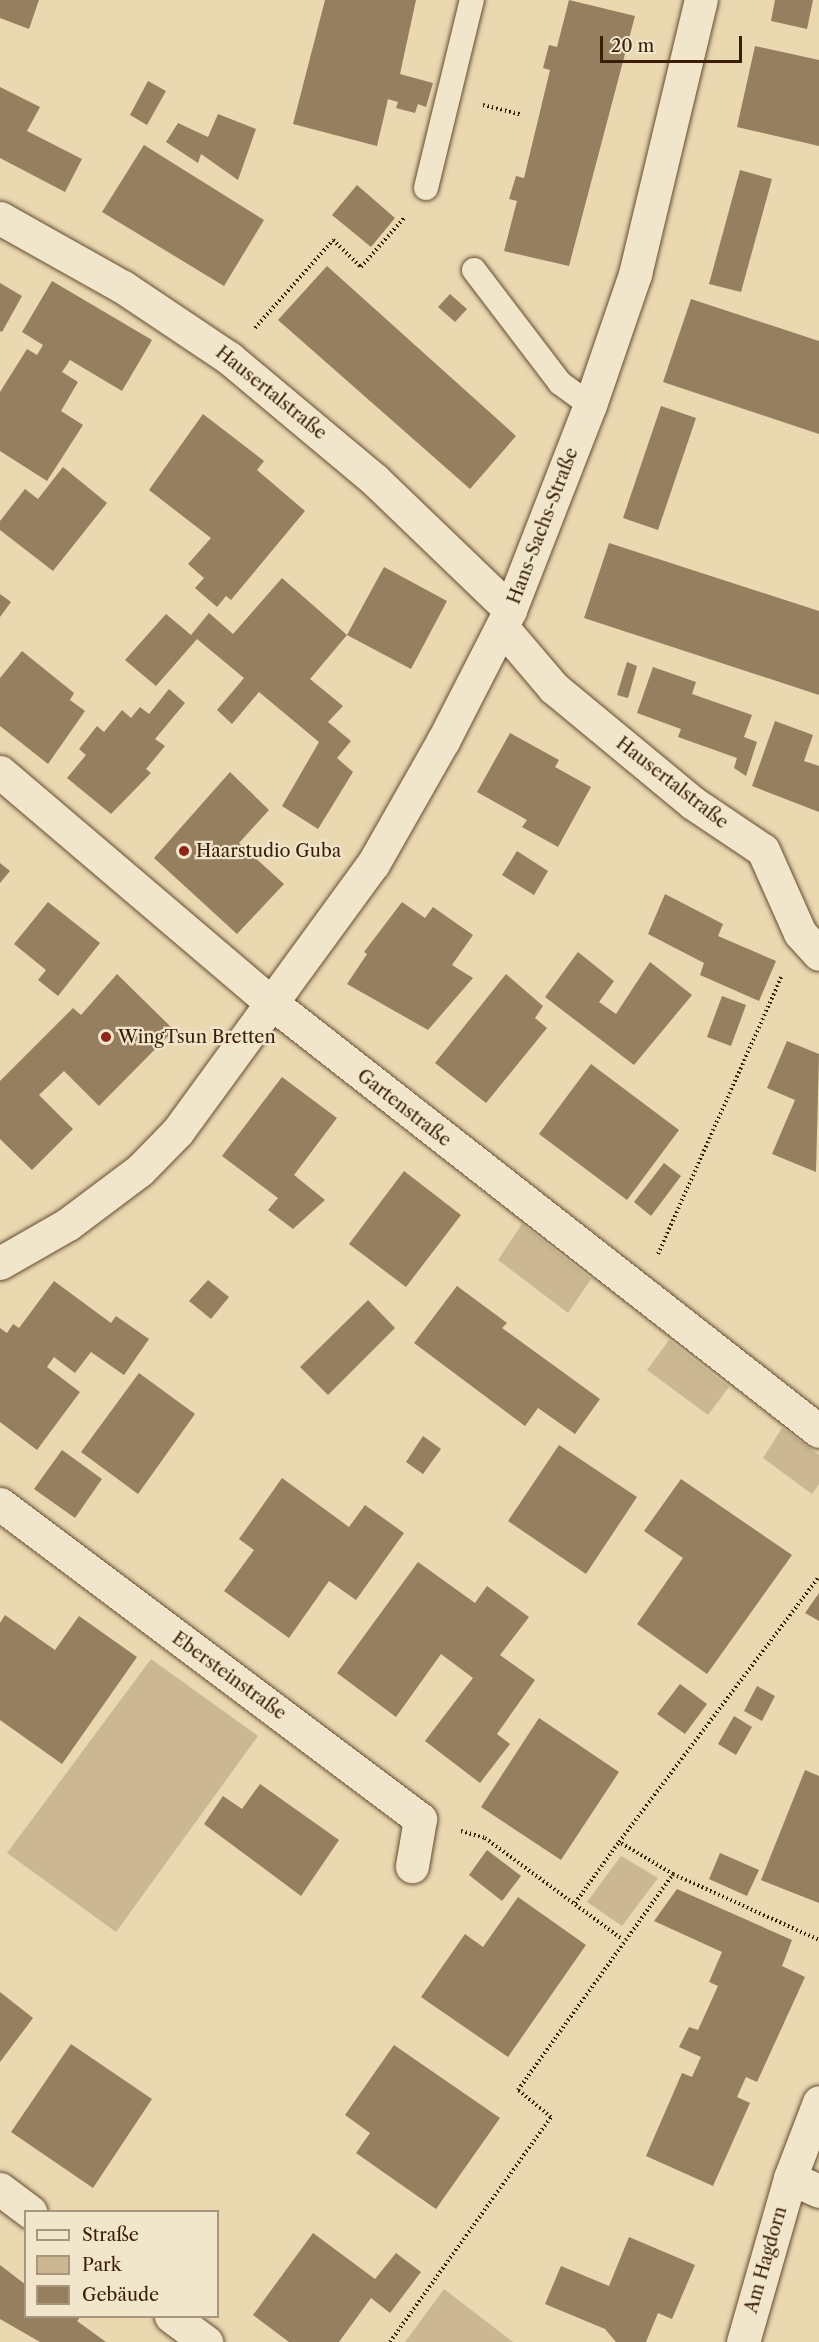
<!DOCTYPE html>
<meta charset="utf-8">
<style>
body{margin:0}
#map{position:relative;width:819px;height:2342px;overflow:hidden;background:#e9d8b0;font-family:"Libre Caslon Text",serif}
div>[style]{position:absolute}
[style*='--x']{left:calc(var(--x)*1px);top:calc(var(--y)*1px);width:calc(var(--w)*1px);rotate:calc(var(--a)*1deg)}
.green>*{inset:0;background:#cbb893}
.building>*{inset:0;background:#957f5f}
.path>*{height:4px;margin-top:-2px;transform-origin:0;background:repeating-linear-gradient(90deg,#3a1e07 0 1.5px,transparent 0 4.5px)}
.roads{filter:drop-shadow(0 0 2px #664c31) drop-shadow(0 0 2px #664c31)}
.lane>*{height:24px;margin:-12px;padding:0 12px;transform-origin:12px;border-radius:12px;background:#f1e6cc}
.street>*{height:33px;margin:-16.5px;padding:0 16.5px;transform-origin:16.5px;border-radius:16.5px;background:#f1e6cc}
.dots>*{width:16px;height:16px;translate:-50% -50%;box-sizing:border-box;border:3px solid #f1e6cc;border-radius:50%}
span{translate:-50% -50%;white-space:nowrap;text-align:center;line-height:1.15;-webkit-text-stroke:4.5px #f1e6cc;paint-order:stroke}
.street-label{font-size:18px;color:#3a1e07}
.poi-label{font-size:18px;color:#3a1e07}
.left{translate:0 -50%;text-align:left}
.legend{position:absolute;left:24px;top:2210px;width:195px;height:108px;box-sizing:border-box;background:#f1e6cc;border:2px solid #a8967d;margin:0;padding:8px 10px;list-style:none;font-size:18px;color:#3a1e07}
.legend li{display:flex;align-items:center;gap:12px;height:30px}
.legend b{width:30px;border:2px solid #a8967d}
.scale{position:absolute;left:600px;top:36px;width:142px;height:27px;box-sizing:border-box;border:3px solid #3a1e07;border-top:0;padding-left:8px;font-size:18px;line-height:21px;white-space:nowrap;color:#3a1e07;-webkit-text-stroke:4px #f1e6cc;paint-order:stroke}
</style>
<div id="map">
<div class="green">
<div style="clip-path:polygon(522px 1224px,591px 1279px,568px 1313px,498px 1260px)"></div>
<div style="clip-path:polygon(669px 1340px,729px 1387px,708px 1415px,647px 1370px)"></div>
<div style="clip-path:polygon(782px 1428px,819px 1455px,819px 1484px,812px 1494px,763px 1458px)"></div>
<div style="clip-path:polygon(151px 1659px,258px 1736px,116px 1932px,7px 1853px)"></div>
<div style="clip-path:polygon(621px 1856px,658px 1878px,622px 1926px,587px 1902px)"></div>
<div style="clip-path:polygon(444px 2289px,513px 2342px,405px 2342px)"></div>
</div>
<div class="building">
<div style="clip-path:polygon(0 0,39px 0,29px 29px,0 18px)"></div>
<div style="clip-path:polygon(325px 0,416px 0,400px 74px,433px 83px,426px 107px,418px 104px,415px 113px,396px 108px,398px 102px,388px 99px,377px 146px,293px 124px)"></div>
<div style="clip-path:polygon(569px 0,635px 16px,569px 266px,504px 251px,517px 201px,509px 199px,516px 176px,524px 178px,550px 70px,543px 68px,549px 45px,557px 47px)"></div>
<div style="clip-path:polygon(775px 0,813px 0,807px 29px,771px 21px)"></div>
<div style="clip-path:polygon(755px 46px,819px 60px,819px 146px,737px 127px)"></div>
<div style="clip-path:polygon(148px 81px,166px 91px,147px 125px,130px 115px)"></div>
<div style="clip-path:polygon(0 87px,40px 107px,27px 131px,82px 159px,65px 192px,0 158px)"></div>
<div style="clip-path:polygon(218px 114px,256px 129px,238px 180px,201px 154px,198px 163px,166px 142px,178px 123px,208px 137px)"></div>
<div style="clip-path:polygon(144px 145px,264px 220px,224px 286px,102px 212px)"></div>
<div style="clip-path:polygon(740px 170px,772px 179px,741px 292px,709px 284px)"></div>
<div style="clip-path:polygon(357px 185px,395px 218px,371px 247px,332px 215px)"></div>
<div style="clip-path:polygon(327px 266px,516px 436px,470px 489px,278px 320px)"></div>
<div style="clip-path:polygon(52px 281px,152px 340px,122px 391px,70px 360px,62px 372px,78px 382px,61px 411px,83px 425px,47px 481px,0 451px,0 392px,27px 349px,37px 355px,43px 345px,22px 332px)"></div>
<div style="clip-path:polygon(0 283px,22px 296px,2px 332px,0 331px)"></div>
<div style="clip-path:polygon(450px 294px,467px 309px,455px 322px,438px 307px)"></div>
<div style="clip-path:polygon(691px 299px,819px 341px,819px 434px,663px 382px)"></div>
<div style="clip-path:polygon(661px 406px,696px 418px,658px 530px,623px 518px)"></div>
<div style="clip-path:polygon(203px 414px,264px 461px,257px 470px,305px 511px,231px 600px,226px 596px,217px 607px,195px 588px,204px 578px,188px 564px,211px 538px,149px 490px)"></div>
<div style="clip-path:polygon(63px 467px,107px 503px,53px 571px,0 530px,0 521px,25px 489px,38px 499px)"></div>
<div style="clip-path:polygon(609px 543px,819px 611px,819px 695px,584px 618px)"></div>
<div style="clip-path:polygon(384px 567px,447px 601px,411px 669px,347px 635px)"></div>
<div style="clip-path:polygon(282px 578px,347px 635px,310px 679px,343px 706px,328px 722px,351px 741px,337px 758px,353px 772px,318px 829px,282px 806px,319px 742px,259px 692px,232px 724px,217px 710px,244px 678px,197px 639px,156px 686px,125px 660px,166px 614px,191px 635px,209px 613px,233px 634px)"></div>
<div style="clip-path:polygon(0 594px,11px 602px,0 617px)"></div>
<div style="clip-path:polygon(22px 651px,74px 693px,70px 700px,85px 711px,48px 764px,0 726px,0 678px)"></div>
<div style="clip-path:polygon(627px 662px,637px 666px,628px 698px,617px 695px)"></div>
<div style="clip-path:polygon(653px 667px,696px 682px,692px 694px,752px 715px,744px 737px,757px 742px,746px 776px,734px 768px,737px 758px,678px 737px,681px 729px,637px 713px)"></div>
<div style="clip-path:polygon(169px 689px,185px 703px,155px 739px,165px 746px,146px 769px,151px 773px,111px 814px,67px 778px,86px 755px,79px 749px,97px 726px,104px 732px,122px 710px,131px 718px,140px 707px,149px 714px)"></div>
<div style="clip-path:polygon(775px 721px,813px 735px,804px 761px,819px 766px,819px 812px,752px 786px)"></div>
<div style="clip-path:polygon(510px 733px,559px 760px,555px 767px,591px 787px,558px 847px,522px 827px,527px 820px,477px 792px)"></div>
<div style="clip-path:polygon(230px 772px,269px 810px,239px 843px,284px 884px,237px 934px,154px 858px)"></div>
<div style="clip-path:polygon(517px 851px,548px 871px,534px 895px,502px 875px)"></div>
<div style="clip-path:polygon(0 863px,10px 871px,0 883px)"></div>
<div style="clip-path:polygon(665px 894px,723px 924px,718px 936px,776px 961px,759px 1001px,700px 975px,704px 963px,648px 934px)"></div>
<div style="clip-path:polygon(48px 902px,100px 943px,58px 996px,38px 980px,46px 970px,14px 944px)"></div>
<div style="clip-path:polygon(402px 902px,425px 918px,433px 907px,473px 935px,452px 965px,473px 978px,428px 1030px,347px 984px,367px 954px,364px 952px)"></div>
<div style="clip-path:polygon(578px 952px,614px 981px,599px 1002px,616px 1014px,650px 962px,692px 995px,634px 1065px,545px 997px)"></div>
<div style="clip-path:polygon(117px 974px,174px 1030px,99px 1106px,64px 1071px,39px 1095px,73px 1129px,32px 1170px,0 1139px,0 1081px,73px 1008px,81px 1015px)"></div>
<div style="clip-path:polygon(506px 974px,543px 1006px,535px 1018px,547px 1028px,486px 1103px,435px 1063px)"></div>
<div style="clip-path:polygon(722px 996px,746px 1005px,731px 1046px,707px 1037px)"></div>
<div style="clip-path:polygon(787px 1041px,819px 1054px,816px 1172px,772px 1154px,795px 1100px,767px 1088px)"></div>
<div style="clip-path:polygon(591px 1064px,679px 1130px,627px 1200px,539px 1134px)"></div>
<div style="clip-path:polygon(282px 1077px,337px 1118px,294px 1175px,325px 1200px,293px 1229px,268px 1210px,278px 1198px,222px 1156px)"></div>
<div style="clip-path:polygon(664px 1163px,681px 1176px,651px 1216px,634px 1202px)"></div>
<div style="clip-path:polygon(404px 1171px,461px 1215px,406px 1287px,349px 1244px)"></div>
<div style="clip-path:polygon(208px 1280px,229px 1297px,211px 1319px,189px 1301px)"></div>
<div style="clip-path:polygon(54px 1281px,111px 1323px,116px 1316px,149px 1339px,124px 1375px,91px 1352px,75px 1373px,54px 1357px,47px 1367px,80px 1392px,37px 1450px,0 1422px,0 1328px,7px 1333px,13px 1324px,19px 1328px)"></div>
<div style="clip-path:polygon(457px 1286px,507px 1323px,502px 1328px,600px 1399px,575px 1434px,538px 1408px,525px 1426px,414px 1343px)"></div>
<div style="clip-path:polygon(368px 1300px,395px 1328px,328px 1395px,300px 1367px)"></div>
<div style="clip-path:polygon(139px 1373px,195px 1414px,138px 1494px,81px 1452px)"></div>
<div style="clip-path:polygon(423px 1436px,441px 1449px,423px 1474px,406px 1462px)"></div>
<div style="clip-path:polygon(559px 1445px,637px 1497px,586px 1574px,508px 1521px)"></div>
<div style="clip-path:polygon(62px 1450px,102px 1479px,75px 1518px,34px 1489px)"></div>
<div style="clip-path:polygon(282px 1478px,349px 1527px,365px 1505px,404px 1533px,356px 1600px,329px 1581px,289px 1638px,224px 1591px,254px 1550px,239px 1539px)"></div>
<div style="clip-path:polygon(681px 1479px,792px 1555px,707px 1674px,637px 1624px,683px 1558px,644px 1531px)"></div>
<div style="clip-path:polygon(418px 1562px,475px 1603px,487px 1586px,529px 1617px,500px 1655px,535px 1680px,497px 1734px,510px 1744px,480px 1783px,425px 1741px,473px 1678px,441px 1654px,396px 1717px,337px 1673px)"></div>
<div style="clip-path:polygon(819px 1593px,819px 1621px,805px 1613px)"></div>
<div style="clip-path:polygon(5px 1615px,55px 1650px,79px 1616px,137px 1657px,62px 1764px,0 1720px,0 1623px)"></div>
<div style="clip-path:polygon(680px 1684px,707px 1704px,685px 1734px,657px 1714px)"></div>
<div style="clip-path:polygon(757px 1686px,775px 1696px,762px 1721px,744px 1711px)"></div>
<div style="clip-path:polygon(734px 1716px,752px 1727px,736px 1755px,718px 1744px)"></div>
<div style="clip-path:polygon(539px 1718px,619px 1772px,561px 1860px,481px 1807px)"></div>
<div style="clip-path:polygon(805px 1770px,819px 1776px,819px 1903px,761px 1880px)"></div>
<div style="clip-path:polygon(260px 1784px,339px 1840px,301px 1896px,204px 1824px,223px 1796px,242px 1809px)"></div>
<div style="clip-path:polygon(487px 1850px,521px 1876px,502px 1901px,469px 1875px)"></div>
<div style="clip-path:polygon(720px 1853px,759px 1870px,747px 1896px,709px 1879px)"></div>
<div style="clip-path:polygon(677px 1889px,792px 1940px,782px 1966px,805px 1977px,757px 2082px,746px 2077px,737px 2097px,750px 2103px,713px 2186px,646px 2156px,682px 2073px,692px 2077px,701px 2057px,679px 2047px,689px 2027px,698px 2030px,718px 1986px,709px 1982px,722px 1952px,654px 1921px)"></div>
<div style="clip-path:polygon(518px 1897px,586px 1945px,508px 2057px,421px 1997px,465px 1934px,483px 1947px)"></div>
<div style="clip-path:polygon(0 1992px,33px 2018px,0 2062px)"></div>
<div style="clip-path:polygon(71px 2044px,152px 2099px,93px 2188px,11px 2132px)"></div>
<div style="clip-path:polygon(394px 2045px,500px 2118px,436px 2209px,356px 2153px,370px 2133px,345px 2115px)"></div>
<div style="clip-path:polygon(313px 2233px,375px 2279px,396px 2253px,421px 2272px,390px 2313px,371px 2298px,339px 2342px,289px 2342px,253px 2315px)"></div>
<div style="clip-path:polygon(629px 2237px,695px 2265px,672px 2319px,658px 2313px,646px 2342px,616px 2342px,605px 2329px,545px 2304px,561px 2266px,609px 2286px)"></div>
<div style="clip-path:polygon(0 2265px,26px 2285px,26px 2316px,81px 2316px,77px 2321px,106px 2342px,40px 2342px,0 2319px)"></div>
</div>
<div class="path">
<div style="--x:483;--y:105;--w:38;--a:14"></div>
<div style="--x:255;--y:328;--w:118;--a:-48.4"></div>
<div style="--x:333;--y:240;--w:39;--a:44"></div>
<div style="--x:361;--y:267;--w:65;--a:-48.7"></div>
<div style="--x:658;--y:1254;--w:304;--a:-66"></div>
<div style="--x:461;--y:1831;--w:25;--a:16"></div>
<div style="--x:485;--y:1838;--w:170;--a:36.4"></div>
<div style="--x:673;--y:1874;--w:63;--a:-149.3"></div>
<div style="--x:619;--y:1842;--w:332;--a:-53"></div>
<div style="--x:575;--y:1903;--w:75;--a:-54.2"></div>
<div style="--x:390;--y:2342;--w:277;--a:-54.4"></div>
<div style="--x:551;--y:2117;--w:43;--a:-140.7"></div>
<div style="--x:518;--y:2090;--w:266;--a:-54.3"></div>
<div style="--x:673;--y:1874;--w:160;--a:24.3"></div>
</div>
<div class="roads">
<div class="lane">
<div style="--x:426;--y:188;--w:194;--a:-76.3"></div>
<div style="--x:474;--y:270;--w:142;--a:52.7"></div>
<div style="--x:560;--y:383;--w:37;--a:36"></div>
</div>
<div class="street">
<div style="--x:0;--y:218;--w:141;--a:29.3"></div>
<div style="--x:123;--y:287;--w:128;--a:33.8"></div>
<div style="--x:229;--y:358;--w:190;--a:39.9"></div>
<div style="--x:375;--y:480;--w:187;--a:43.9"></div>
<div style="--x:502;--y:627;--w:80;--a:49.6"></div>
<div style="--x:554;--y:688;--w:180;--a:39.6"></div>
<div style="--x:693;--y:803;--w:84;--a:33.9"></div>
<div style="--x:763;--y:850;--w:91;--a:66"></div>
<div style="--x:800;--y:933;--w:28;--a:48"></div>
<div style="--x:0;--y:772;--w:358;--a:40.4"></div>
<div style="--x:273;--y:1004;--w:693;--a:38.03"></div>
<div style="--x:0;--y:1263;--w:78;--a:-29.8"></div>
<div style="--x:68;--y:1224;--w:90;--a:-36.9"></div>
<div style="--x:140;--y:1170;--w:54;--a:-45.7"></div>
<div style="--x:178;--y:1131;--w:331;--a:-53.9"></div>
<div style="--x:373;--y:864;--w:142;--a:-60.4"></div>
<div style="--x:443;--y:741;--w:147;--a:-62.9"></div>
<div style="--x:510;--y:610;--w:220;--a:-68.7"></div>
<div style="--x:590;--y:405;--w:139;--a:-71"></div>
<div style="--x:635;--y:274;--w:282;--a:-76.5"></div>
<div style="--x:0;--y:1504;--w:525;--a:36.87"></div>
<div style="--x:420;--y:1819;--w:48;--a:99.7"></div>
<div style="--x:790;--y:2178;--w:32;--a:24"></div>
<div style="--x:0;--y:2189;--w:38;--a:37"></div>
<div style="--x:171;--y:2316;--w:44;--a:36.6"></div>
<div style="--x:743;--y:2342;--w:171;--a:-74"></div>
<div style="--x:790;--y:2178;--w:81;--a:-69.1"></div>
</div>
</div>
<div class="dots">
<div style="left:184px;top:851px;background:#8f2418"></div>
<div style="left:106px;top:1037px;background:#8f2418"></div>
</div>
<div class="street-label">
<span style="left:271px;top:393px;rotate:39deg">Hausertalstraße</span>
<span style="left:543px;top:526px;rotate:-69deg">Hans-Sachs-Straße</span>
<span style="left:672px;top:783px;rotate:38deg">Hausertalstraße</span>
<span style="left:404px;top:1108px;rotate:38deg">Gartenstraße</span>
<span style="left:229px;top:1676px;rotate:36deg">Ebersteinstraße</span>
<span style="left:766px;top:2260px;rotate:-74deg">Am Hagdorn</span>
</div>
<div class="poi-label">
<span class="left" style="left:196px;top:851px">Haarstudio Guba</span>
<span class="left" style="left:118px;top:1037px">WingTsun Bretten</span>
</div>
<ul class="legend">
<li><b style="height:8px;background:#f1e6cc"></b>Straße</li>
<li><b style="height:16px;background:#cbb893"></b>Park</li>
<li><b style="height:16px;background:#957f5f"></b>Gebäude</li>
</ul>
<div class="scale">20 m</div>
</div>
